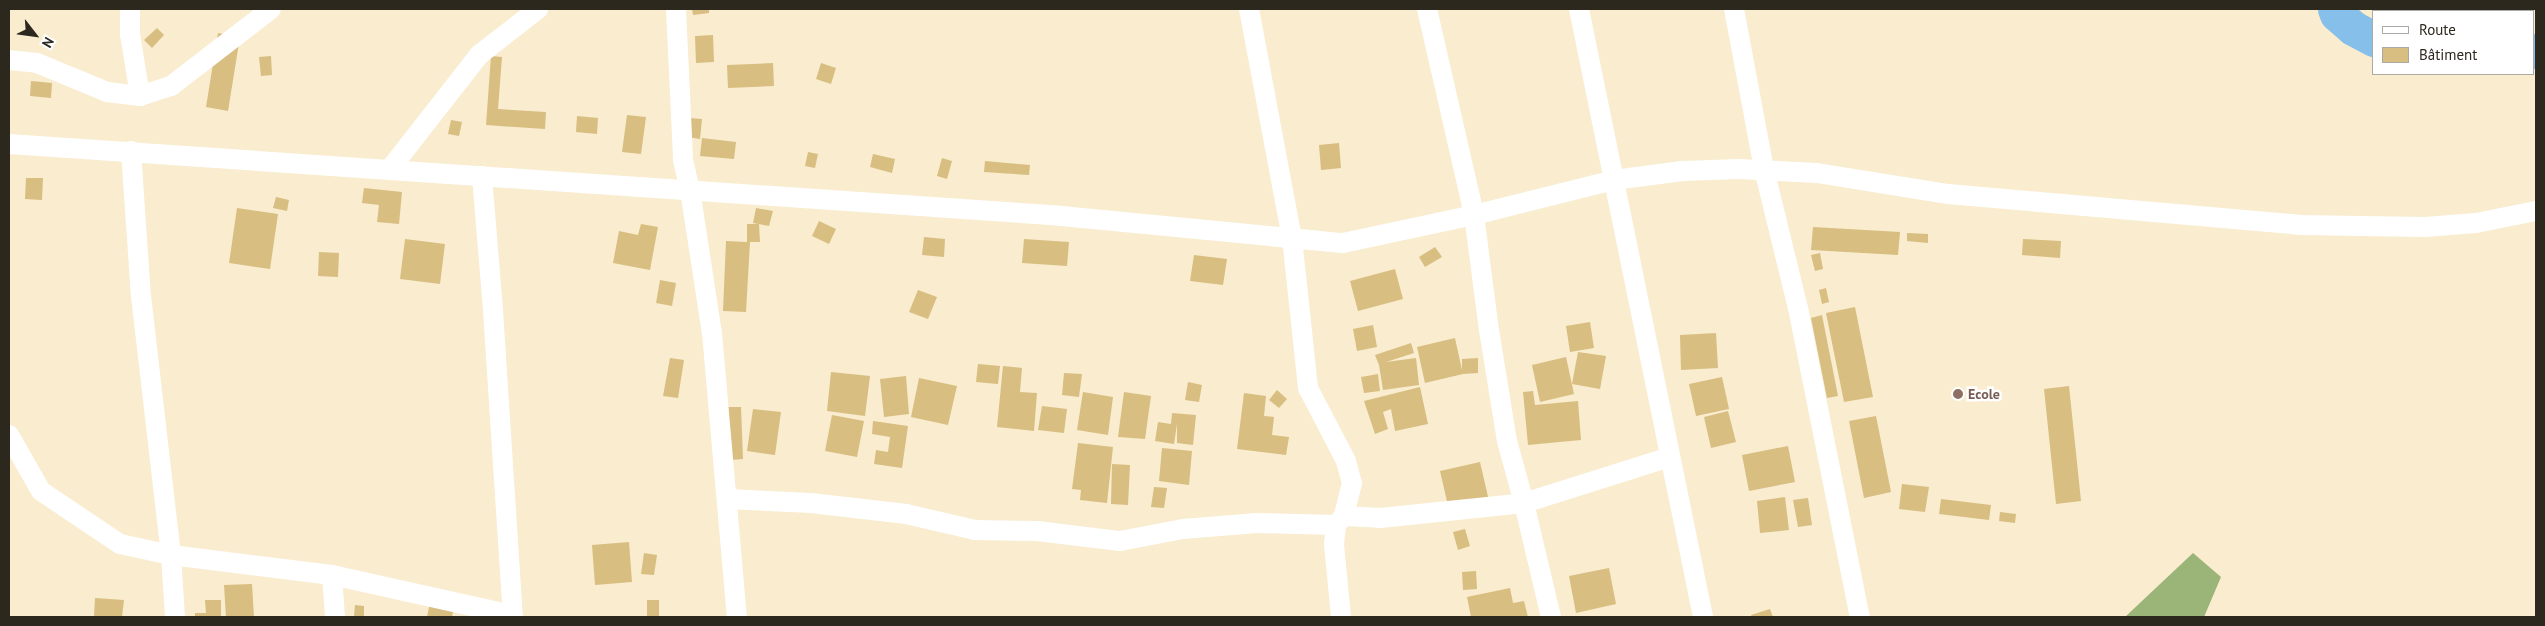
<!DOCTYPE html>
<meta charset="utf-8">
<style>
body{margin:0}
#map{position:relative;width:2545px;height:626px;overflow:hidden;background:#f9eccf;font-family:"PT Sans",sans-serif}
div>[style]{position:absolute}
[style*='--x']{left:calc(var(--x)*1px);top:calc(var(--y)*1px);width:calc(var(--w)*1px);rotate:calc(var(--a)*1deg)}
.forest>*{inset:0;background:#9bb478}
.river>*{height:35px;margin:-17.5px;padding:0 17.5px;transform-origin:17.5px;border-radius:17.5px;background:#85bfea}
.building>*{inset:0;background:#d8be80}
.street>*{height:20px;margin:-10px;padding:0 10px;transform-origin:10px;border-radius:10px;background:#fff}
.dots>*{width:14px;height:14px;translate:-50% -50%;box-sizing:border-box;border:2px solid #fff;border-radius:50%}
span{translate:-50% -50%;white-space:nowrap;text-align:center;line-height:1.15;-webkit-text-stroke:5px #fff;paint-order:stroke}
.education-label{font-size:14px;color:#785e54;font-weight:700}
.left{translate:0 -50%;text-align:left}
.frame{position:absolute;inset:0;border:10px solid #2d281d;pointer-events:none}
.legend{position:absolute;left:2372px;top:10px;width:162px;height:65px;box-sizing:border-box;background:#fff;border:1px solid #aba9a5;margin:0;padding:6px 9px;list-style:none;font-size:15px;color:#2d281d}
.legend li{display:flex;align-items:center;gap:10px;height:25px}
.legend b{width:25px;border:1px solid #aba9a5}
.north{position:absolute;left:10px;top:10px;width:50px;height:50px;-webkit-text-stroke:4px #fff;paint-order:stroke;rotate:120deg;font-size:14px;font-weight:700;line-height:20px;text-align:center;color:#2d281d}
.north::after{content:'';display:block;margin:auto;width:18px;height:22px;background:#2d281d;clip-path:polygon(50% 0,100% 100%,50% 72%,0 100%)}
</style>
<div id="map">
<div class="forest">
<div style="clip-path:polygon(2193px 553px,2221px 577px,2204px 617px,2125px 617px)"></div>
</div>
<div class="river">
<div style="--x:2335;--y:9;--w:5;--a:68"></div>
<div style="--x:2337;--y:14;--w:21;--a:41"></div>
<div style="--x:2353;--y:28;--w:24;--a:28"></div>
<div style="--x:2534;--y:51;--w:2;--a:0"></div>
</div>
<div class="building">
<div style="clip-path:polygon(692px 9px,709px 9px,709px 13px,693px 15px)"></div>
<div style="clip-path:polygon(157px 28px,164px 35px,152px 48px,144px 40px)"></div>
<div style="clip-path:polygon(218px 33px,240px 37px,228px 111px,206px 107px)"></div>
<div style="clip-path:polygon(713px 35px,714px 62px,696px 63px,695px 36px)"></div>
<div style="clip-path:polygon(271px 56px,272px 75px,261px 76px,259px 57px)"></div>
<div style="clip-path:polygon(491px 56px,502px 57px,498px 109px,546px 112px,545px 129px,486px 125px)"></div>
<div style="clip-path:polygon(773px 63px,774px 86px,728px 88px,727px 65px)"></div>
<div style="clip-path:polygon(821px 63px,836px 68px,831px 84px,816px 79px)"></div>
<div style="clip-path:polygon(31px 81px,52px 83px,51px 98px,30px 96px)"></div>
<div style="clip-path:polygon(627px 115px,646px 117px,641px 154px,622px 152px)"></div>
<div style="clip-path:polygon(577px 116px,598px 118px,597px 134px,576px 132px)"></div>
<div style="clip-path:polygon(689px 118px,702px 119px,700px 139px,687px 137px)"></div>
<div style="clip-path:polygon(451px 120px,462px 122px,459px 136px,448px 134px)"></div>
<div style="clip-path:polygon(702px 138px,736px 142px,734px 159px,700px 156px)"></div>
<div style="clip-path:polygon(1339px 143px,1341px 168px,1321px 170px,1319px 145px)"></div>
<div style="clip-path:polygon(808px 152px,818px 154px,815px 168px,805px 166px)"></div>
<div style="clip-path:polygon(873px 154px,895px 159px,892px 173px,870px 167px)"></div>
<div style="clip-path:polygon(942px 158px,952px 161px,947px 179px,937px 176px)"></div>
<div style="clip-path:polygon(985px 161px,1030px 165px,1029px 175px,984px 172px)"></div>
<div style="clip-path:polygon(26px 178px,43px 178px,42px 200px,25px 199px)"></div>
<div style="clip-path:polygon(364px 188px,402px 192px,399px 224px,377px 222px,379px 205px,362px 203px)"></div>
<div style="clip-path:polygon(276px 197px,289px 200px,287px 211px,273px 208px)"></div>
<div style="clip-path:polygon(237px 208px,278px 214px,270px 269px,229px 263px)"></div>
<div style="clip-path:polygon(756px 208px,773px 211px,769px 226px,753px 223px)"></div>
<div style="clip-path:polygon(819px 221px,836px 229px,829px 244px,812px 236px)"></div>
<div style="clip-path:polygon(641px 224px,658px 227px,650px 270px,613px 263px,619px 231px,638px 235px)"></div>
<div style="clip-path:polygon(747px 224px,759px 224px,760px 242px,750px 242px,746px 312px,723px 311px,726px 241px,747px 242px)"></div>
<div style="clip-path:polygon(1813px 227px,1900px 232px,1898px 255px,1811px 250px)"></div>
<div style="clip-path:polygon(1907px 233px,1928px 234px,1928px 243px,1907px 241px)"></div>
<div style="clip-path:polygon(924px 237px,945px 239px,944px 257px,922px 255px)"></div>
<div style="clip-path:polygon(405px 239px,445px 244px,440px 284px,400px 279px)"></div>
<div style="clip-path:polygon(1024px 239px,1069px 242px,1067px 266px,1022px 263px)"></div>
<div style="clip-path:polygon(2023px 239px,2061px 241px,2060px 258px,2022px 255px)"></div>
<div style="clip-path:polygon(1435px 247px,1442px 257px,1425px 267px,1419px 257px)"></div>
<div style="clip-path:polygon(319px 252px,339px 253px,338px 277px,318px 276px)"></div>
<div style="clip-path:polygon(1820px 253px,1823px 269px,1815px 271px,1811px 255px)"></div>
<div style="clip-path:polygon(1194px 255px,1227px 259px,1223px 285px,1190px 281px)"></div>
<div style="clip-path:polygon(1395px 269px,1403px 299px,1358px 311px,1350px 281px)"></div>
<div style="clip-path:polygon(660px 280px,676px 283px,672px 306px,656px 303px)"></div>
<div style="clip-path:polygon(1826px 288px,1829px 302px,1822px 304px,1819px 290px)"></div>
<div style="clip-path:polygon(918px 290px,937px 297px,928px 319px,909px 312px)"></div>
<div style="clip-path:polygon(1855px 307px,1873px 397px,1844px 402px,1826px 313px)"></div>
<div style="clip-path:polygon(1822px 315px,1838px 396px,1827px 398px,1811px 318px)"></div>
<div style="clip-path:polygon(1590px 322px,1594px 348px,1570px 352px,1566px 326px)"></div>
<div style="clip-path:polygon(1373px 325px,1377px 347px,1357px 351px,1353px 329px)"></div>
<div style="clip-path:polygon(1716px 333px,1718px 368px,1681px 370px,1680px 335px)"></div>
<div style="clip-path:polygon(1455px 338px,1462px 370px,1462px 359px,1478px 358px,1478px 373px,1463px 374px,1425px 383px,1417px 347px)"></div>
<div style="clip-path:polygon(1411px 343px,1414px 353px,1386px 362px,1416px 358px,1419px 385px,1383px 390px,1379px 365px,1375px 355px)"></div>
<div style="clip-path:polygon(1578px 352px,1606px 356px,1600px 389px,1572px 384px)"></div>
<div style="clip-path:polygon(1566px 357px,1574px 394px,1540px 402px,1532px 365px)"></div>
<div style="clip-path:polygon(670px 358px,684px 360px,678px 398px,663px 396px)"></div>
<div style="clip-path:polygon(978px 364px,1000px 366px,998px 384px,976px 382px)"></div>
<div style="clip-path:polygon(1003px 366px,1022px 368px,1020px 392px,1037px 393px,1034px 431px,997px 427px)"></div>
<div style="clip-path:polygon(831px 372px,870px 376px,865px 416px,827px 411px)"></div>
<div style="clip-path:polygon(1064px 373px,1082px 374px,1079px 397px,1062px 395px)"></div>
<div style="clip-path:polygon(1378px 374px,1380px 391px,1364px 393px,1361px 377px)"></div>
<div style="clip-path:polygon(906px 376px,909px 414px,884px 417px,880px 379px)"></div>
<div style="clip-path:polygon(1722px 377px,1729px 409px,1696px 416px,1689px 384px)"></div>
<div style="clip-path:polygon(919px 378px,957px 386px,948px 425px,911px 417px)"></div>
<div style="clip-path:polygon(1188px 382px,1202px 385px,1199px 402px,1185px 400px)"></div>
<div style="clip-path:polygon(2069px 386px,2081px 501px,2056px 504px,2044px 389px)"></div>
<div style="clip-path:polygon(1420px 387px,1428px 424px,1395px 431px,1391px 409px,1383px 412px,1388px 429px,1375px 434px,1364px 401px)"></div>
<div style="clip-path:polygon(1277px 390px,1287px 399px,1279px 408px,1269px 400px)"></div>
<div style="clip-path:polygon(1533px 391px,1535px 405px,1578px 401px,1581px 440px,1528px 445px,1523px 392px)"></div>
<div style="clip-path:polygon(1083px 392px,1113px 397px,1108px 435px,1077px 430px)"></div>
<div style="clip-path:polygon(1124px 392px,1151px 396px,1145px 439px,1118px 437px)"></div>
<div style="clip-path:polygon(1244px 393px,1266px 396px,1264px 416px,1274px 417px,1272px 435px,1289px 437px,1286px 455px,1237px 449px)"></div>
<div style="clip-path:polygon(1042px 406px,1067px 409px,1064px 433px,1038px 430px)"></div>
<div style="clip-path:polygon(728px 407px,741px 407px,743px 459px,731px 460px)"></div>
<div style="clip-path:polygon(753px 409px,781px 412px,775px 455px,747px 451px)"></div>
<div style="clip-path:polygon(1728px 411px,1736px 442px,1711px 448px,1704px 417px)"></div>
<div style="clip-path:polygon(1172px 413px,1196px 415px,1193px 445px,1177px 443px,1177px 424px,1174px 444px,1155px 441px,1158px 422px,1171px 424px)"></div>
<div style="clip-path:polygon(832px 415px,864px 421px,857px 457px,825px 451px)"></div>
<div style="clip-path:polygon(1876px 416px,1891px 492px,1864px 498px,1849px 421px)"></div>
<div style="clip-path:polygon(873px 421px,908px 426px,902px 468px,874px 464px,876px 450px,888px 452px,890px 437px,872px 434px)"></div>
<div style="clip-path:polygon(1078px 443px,1113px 447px,1107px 503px,1080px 500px,1081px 490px,1072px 489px)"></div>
<div style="clip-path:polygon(1788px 446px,1795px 482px,1749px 491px,1742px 455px)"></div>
<div style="clip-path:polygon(1162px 448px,1192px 451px,1189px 485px,1159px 481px)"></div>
<div style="clip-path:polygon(1480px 462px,1489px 501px,1449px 510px,1440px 471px)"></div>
<div style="clip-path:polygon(1112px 464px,1130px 465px,1128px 505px,1111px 504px)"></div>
<div style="clip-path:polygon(1902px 484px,1929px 487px,1925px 512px,1899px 509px)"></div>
<div style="clip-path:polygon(1154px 487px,1167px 488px,1164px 508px,1151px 507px)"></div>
<div style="clip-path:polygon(1785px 497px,1789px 530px,1760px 533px,1757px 501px)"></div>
<div style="clip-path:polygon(1808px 498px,1812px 525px,1798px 527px,1793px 500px)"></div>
<div style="clip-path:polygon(1941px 499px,1991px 505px,1989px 520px,1939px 514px)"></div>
<div style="clip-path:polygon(2000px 512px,2016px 514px,2015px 523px,1999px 521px)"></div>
<div style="clip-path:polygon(1465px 529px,1470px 546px,1458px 550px,1453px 532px)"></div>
<div style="clip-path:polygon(629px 542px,632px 582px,595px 585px,592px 545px)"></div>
<div style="clip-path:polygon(644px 553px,657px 555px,654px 575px,641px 574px)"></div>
<div style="clip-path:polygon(1609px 568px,1616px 604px,1576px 613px,1569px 576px)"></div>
<div style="clip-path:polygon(1476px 571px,1477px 589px,1463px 590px,1462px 572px)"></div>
<div style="clip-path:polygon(252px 584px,254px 617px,226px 617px,224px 585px)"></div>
<div style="clip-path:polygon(1510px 588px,1513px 603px,1524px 601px,1528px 617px,1471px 617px,1467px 597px)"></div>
<div style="clip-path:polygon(95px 598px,124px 600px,122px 617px,94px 617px)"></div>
<div style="clip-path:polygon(205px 600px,221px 600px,221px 617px,195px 617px,195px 613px,206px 613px)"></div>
<div style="clip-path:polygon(647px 600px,659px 600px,659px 617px,647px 617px)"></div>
<div style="clip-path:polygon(430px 602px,454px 606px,452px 617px,427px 617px)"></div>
<div style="clip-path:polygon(355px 605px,364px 606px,364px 617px,354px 617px)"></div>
<div style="clip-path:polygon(1770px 609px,1773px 617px,1752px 617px,1751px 615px)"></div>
</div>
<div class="street">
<div style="--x:130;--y:9;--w:25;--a:90"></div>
<div style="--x:130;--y:34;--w:63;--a:80.8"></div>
<div style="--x:676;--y:9;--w:151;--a:87.3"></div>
<div style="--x:683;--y:160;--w:31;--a:77"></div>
<div style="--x:690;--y:190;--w:145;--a:81.3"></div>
<div style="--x:712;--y:333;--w:285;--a:85"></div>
<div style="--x:1249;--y:9;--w:233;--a:79.4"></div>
<div style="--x:1292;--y:238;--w:151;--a:83.9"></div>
<div style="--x:1308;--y:388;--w:82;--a:62.5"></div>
<div style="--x:1346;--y:461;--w:23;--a:75"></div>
<div style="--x:1352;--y:483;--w:34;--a:104"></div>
<div style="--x:1344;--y:516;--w:12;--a:132"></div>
<div style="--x:1336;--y:525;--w:19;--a:96"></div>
<div style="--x:1334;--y:544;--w:73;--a:84.5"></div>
<div style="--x:1427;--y:9;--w:211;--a:77.1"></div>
<div style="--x:1474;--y:215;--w:116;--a:82.6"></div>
<div style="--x:1489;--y:330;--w:112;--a:80.8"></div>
<div style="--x:1507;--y:441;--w:64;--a:74.7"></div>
<div style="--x:1524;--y:503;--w:117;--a:76.7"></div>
<div style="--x:1579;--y:9;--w:621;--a:78.47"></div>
<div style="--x:1734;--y:9;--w:163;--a:79.4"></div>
<div style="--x:1764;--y:169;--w:143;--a:76.3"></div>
<div style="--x:1798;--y:308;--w:315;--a:78.7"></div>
<div style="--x:9;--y:60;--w:28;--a:6"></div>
<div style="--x:37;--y:63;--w:76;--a:22.5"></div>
<div style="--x:107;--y:92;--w:33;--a:7"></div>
<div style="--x:140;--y:96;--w:33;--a:-18"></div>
<div style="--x:171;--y:86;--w:126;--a:-37.6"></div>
<div style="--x:9;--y:144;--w:1044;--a:3.9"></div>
<div style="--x:1051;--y:215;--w:293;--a:5.5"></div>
<div style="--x:1343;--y:243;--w:134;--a:-12.1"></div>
<div style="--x:1474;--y:215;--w:144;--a:-14"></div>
<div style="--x:1614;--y:180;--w:69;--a:-7.5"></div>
<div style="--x:1682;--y:171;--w:57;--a:-2"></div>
<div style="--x:1739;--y:169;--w:78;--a:2.9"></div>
<div style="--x:1817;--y:173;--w:133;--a:9.1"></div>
<div style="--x:1948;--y:194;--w:352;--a:5"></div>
<div style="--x:2299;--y:225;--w:126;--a:0.9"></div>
<div style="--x:2425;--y:227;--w:51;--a:-4.5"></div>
<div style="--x:2476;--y:223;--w:61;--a:-11.3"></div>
<div style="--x:131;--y:151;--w:145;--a:86.1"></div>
<div style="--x:141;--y:296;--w:261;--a:83.4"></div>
<div style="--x:171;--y:555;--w:62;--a:86.3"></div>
<div style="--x:390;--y:169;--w:145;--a:-52"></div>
<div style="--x:479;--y:55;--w:75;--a:-37.9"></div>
<div style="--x:482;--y:176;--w:134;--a:85.3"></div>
<div style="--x:493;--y:310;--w:308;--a:86.3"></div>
<div style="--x:9;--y:435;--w:64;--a:60.3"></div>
<div style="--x:41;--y:491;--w:95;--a:33.9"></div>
<div style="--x:120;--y:544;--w:52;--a:12.2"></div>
<div style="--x:171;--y:555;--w:162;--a:7.1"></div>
<div style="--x:332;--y:575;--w:185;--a:12.5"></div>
<div style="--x:728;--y:499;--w:83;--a:2.8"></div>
<div style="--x:811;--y:503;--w:96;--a:6.6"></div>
<div style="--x:906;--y:514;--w:71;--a:13.1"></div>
<div style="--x:975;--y:530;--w:62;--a:0.9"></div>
<div style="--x:1037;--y:531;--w:84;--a:6.9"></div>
<div style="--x:1120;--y:541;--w:64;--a:-10.8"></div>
<div style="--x:1183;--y:529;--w:74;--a:-4.6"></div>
<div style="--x:1257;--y:523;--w:79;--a:1.5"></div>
<div style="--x:1344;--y:516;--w:36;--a:3"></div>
<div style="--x:1380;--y:518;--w:145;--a:-5.9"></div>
<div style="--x:1524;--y:503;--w:153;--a:-17.5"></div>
<div style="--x:332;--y:575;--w:42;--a:85.9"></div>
</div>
<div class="dots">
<div style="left:1958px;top:394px;background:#8d6e63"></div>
</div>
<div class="education-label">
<span class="left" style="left:1968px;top:394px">Ecole</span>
</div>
<div class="frame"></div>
<ul class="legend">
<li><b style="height:6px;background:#fff"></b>Route</li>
<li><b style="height:14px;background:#d8be80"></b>Bâtiment</li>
</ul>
<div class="north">N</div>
</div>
